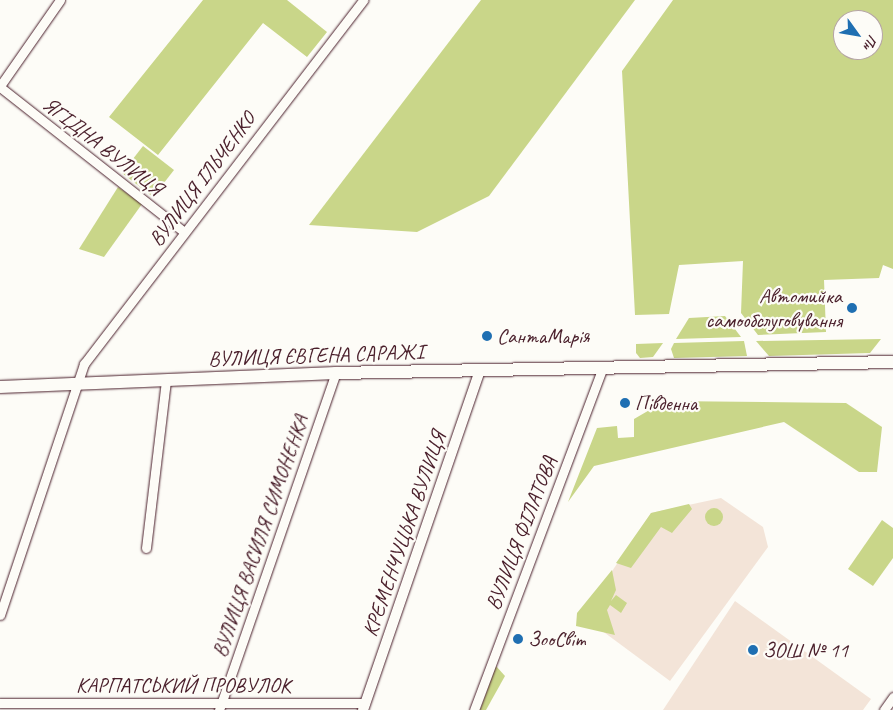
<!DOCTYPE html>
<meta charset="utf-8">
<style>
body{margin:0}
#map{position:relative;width:893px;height:710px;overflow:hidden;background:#fdfcf7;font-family:Caveat,sans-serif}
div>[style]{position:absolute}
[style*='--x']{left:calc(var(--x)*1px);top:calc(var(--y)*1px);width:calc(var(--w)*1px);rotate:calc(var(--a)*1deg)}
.built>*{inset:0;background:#f3e4d8}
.green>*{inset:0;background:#c9d689}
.round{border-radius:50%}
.roads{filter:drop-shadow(0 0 1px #4a1f2b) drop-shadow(0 0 1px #4a1f2b)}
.minor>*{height:9px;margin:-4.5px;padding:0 4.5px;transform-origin:4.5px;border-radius:4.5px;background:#fdfcf7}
.tertiary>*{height:10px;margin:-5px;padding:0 5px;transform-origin:5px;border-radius:5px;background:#fdfcf7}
.secondary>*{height:12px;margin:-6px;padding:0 6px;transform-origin:6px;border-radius:6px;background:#fdfcf7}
.dots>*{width:14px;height:14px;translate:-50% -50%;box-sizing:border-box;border:2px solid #fdfcf7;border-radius:50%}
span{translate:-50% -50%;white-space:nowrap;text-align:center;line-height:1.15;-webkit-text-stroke:4.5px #fdfcf7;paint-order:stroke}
.street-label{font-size:21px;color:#4a1f2b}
.poi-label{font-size:21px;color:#4a1f2b}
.right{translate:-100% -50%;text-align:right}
.left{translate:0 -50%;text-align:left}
.north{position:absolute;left:833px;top:10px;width:50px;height:50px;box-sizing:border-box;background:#fdfcf7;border:1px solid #b5a4a5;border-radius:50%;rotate:122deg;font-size:14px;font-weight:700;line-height:20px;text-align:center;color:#4a1f2b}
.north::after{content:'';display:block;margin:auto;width:18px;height:22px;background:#1f6fb2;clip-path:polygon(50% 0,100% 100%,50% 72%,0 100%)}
</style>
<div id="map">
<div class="built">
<div style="clip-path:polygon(721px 498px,763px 527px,768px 547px,670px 681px,582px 616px,651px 513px)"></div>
<div style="clip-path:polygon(735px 601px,871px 699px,863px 710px,663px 710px)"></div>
</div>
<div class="green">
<div style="clip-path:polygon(203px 0,287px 0,327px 32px,307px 57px,263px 23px,158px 155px,109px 117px)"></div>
<div style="clip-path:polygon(481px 0,635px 0,489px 196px,417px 232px,309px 225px)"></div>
<div style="clip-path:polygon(evenodd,673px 0,893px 0,893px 269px,883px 265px,879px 278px,824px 280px,826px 332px,758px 335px,741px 313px,743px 261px,679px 265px,669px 314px,635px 315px,622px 71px,673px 0,843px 20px,873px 20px,873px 50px,843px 50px,843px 20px)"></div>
<div style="clip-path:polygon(143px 146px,174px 170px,153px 197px,122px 173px)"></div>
<div style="clip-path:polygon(118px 187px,142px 204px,104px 257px,79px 249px)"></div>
<div style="clip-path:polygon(725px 316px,741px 337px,676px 339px,689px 318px)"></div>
<div style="clip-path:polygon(881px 339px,870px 353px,769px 356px,756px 341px)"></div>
<div style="clip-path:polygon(744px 341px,747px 356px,674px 358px,671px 349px,674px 343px)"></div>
<div style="clip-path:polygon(663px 343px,653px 357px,640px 358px,636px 353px,636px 344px)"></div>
<div style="clip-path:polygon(665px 401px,846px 403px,882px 427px,877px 472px,859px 472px,784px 422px,594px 466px,568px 502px,597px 428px,617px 426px,618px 438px,634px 437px,634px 419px)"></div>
<div style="clip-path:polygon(689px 504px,692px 509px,672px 533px,661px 527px,631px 568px,616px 563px,651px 513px)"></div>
<div class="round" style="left:705px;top:508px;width:18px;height:18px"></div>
<div style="clip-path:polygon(882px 520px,893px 528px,893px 558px,873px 586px,848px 569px)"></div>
<div style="clip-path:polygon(612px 570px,616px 590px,611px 601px,616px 595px,627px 603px,621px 613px,610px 605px,607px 610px,615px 635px,576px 626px,577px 613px)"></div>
<div style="clip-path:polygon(496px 666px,505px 676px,486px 710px,480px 710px)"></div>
</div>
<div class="roads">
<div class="minor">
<div style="--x:0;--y:86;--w:105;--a:-55.1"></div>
<div style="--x:0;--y:87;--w:234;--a:38.2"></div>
<div style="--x:146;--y:548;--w:168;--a:-83.2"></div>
<div style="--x:0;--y:615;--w:265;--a:-71.5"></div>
<div style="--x:84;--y:364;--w:459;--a:-52.5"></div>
<div style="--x:0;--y:703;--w:365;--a:0"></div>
<div style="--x:219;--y:710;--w:357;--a:-70.9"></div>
<div style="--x:474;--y:710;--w:364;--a:-69.4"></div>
<div style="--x:884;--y:710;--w:16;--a:-55"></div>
</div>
<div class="tertiary">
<div style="--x:363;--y:710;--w:360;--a:-71"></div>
</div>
<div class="secondary">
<div style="--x:0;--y:387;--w:336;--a:-2.4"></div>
<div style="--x:336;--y:373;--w:557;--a:-1.13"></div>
</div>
</div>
<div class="dots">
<div style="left:852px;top:308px;background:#1f6fb2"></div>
<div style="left:487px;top:336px;background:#1f6fb2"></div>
<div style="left:625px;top:403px;background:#1f6fb2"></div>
<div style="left:518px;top:639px;background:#1f6fb2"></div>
<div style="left:753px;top:650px;background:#1f6fb2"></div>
</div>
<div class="street-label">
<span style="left:103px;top:146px;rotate:38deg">ЯГІДНА ВУЛИЦЯ</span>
<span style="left:202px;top:179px;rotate:-53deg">ВУЛИЦЯ ІЛЬЧЕНКО</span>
<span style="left:316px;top:355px;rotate:-2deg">ВУЛИЦЯ ЄВГЕНА САРАЖІ</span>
<span style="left:521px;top:533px;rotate:-69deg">ВУЛИЦЯ ФІЛАТОВА</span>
<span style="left:404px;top:534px;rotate:-71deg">КРЕМЕНЧУЦЬКА ВУЛИЦЯ</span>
<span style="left:260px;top:536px;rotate:-71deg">ВУЛИЦЯ ВАСИЛЯ СИМОНЕНКА</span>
<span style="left:183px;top:685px">КАРПАТСЬКИЙ ПРОВУЛОК</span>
</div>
<div class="poi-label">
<span class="right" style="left:842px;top:308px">Автомийка<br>самообслуговування</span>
<span class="left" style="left:497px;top:336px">СантаМарія</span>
<span class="left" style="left:635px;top:403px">Південна</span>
<span class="left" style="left:528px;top:639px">ЗооСвiт</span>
<span class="left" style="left:763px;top:650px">ЗОШ № 11</span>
</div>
<div class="north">Пн</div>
</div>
